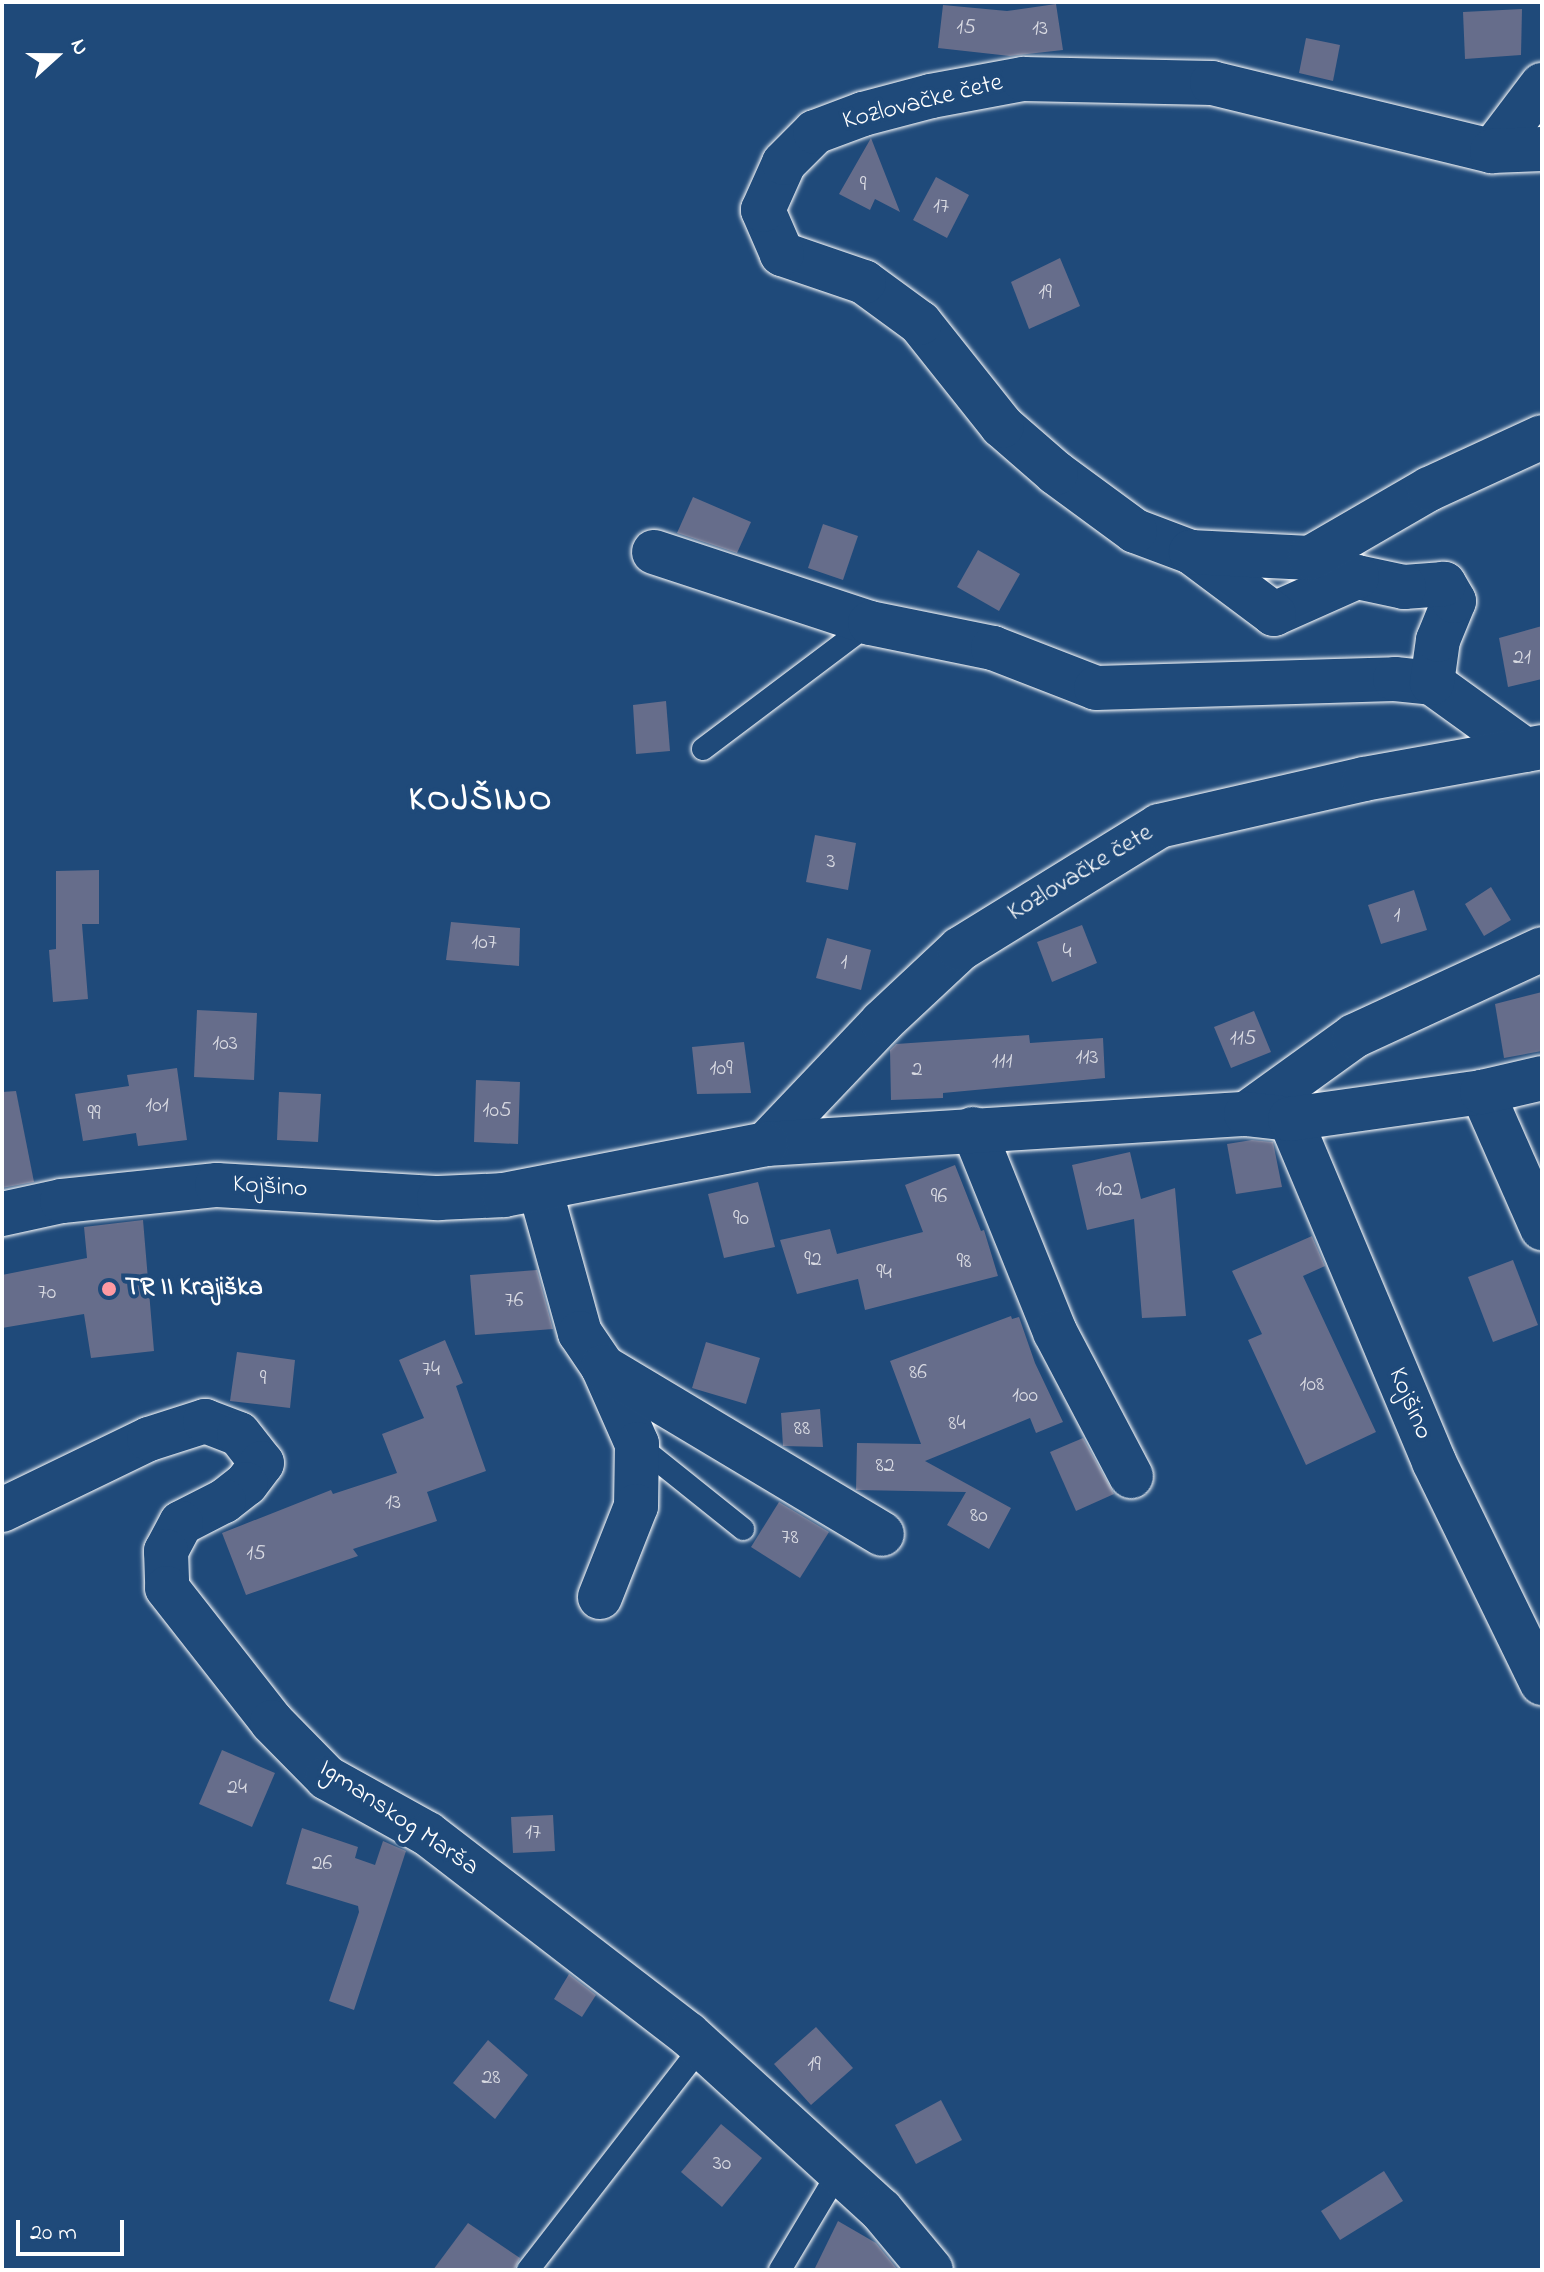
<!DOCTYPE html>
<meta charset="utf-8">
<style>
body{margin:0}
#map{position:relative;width:1544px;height:2272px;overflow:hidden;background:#1f4a7a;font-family:"Indie Flower",sans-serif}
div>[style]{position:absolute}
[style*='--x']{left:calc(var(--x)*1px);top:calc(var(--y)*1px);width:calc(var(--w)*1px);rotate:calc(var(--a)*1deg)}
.building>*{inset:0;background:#666d8b}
.roads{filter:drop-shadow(0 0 2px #fff) drop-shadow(0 0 2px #fff)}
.lane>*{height:22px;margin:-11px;padding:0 11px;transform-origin:11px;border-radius:11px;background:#1f4a7a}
.street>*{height:44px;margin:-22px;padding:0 22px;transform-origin:22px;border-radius:22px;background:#1f4a7a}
.secondary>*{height:44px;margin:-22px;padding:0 22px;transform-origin:22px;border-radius:22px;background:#1f4a7a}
.dots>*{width:22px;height:22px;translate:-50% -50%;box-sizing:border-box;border:4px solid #1f4a7a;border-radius:50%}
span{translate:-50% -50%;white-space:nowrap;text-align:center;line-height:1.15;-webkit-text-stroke:8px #1f4a7a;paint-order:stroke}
.number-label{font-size:22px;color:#d9dae2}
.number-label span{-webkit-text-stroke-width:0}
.street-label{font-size:26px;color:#fff}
.poi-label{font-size:26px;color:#fff;font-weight:700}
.left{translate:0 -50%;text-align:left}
.district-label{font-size:34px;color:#fff;font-weight:700;letter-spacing:2px}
.frame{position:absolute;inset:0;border:4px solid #fff;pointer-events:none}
.north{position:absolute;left:16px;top:16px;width:80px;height:80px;-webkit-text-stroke:6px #1f4a7a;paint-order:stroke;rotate:69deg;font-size:22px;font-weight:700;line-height:32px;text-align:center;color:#fff}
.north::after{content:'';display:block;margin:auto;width:28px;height:36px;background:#fff;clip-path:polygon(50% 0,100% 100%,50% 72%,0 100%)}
.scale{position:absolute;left:16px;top:2220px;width:108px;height:36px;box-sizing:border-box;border:4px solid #fff;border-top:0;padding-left:10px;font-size:24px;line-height:28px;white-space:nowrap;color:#fff;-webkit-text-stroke:6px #1f4a7a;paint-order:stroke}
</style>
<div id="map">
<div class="building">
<div style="clip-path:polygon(1056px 4px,1063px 50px,1010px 56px,938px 48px,943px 5px,1007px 11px)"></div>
<div style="clip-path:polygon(1522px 9px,1521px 55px,1465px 59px,1463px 12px)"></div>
<div style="clip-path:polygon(1306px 38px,1340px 45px,1333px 81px,1299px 73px)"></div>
<div style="clip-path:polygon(871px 138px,900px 212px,875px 199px,870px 210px,839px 194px)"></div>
<div style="clip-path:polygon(936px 177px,969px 195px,947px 238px,913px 220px)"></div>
<div style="clip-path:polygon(1060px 258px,1080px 306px,1029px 329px,1011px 282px)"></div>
<div style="clip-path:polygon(693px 497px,751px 522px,737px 553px,677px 533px)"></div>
<div style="clip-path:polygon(823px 524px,858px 536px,843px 580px,808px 568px)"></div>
<div style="clip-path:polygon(978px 550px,1020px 574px,999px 611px,957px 587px)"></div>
<div style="clip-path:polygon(1542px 626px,1542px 679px,1508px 687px,1499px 638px)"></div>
<div style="clip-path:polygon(666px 701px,670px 751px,636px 754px,633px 705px)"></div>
<div style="clip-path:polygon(815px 835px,856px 843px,848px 890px,806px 882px)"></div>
<div style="clip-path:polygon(99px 870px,99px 924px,82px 924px,88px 999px,53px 1002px,49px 950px,56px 949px,56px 871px)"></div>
<div style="clip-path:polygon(1491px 887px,1511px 920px,1484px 936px,1465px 904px)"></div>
<div style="clip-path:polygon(1414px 890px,1427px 930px,1381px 944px,1368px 905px)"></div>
<div style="clip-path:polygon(451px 922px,520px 928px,519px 966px,446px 960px)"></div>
<div style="clip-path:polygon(1082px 925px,1097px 963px,1052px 982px,1037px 942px)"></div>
<div style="clip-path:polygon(827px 938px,871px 950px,861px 990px,816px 978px)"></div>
<div style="clip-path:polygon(1542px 992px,1542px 1051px,1504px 1058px,1495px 1004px)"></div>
<div style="clip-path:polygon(197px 1010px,257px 1013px,254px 1080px,194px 1077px)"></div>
<div style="clip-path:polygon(1254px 1011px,1271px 1052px,1231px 1068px,1214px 1027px)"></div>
<div style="clip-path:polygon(1029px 1035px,1030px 1043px,1103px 1038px,1105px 1078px,943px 1093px,943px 1098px,891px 1100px,890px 1050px,896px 1044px)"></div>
<div style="clip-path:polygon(744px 1042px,751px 1093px,697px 1094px,692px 1047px)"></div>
<div style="clip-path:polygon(177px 1068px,187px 1140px,138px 1146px,136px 1133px,83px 1141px,75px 1094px,129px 1086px,127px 1075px)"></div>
<div style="clip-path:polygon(476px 1080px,520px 1082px,518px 1144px,474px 1142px)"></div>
<div style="clip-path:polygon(16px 1091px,34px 1182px,2px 1188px,2px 1092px)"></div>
<div style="clip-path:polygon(279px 1092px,321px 1094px,318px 1142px,277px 1140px)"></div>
<div style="clip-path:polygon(1252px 1140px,1273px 1142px,1282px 1187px,1236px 1194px,1227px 1144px)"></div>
<div style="clip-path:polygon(1130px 1152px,1141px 1199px,1175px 1188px,1186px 1316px,1142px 1318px,1134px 1219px,1087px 1230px,1072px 1165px)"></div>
<div style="clip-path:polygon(955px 1165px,981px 1231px,984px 1230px,998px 1276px,865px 1310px,858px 1279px,797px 1294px,780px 1240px,830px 1229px,837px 1254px,923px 1232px,905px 1185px)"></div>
<div style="clip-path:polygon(758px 1182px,775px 1247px,724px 1258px,708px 1194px)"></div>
<div style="clip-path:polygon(143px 1220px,154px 1351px,91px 1358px,84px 1314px,2px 1328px,2px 1275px,87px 1258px,84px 1227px)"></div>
<div style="clip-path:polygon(1312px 1236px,1325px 1266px,1303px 1276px,1376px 1432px,1306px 1465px,1248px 1340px,1262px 1334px,1232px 1271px)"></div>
<div style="clip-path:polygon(1513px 1260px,1538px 1325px,1493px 1342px,1468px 1277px)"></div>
<div style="clip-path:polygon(537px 1270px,553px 1329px,475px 1335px,470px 1275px)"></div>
<div style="clip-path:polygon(1011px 1316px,1012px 1319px,1019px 1317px,1035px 1363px,1063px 1422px,1036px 1433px,1030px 1418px,925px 1461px,1011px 1508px,989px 1549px,947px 1525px,966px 1492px,856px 1490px,857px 1443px,921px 1444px,890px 1361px)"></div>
<div style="clip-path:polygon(445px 1340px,463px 1383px,456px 1386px,486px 1471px,427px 1492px,437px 1521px,353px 1549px,358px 1556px,246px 1595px,222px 1533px,331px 1490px,333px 1494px,397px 1473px,382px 1434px,424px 1418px,399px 1360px)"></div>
<div style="clip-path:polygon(706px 1342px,760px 1358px,746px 1404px,692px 1388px)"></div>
<div style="clip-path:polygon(237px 1352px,295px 1360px,290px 1408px,230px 1401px)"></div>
<div style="clip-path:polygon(820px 1409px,823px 1447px,783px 1446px,781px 1413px)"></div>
<div style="clip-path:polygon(1083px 1438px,1114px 1494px,1076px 1511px,1050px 1452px)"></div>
<div style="clip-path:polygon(779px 1502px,829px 1532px,800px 1578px,751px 1547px)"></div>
<div style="clip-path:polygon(222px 1750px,275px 1773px,252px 1827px,199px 1804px)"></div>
<div style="clip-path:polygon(553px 1815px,555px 1851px,513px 1853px,511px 1817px)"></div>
<div style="clip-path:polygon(302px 1828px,358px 1847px,355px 1858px,375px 1865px,383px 1841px,406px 1851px,354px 2010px,329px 2001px,359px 1912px,358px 1906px,286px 1884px)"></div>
<div style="clip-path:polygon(569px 1974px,596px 1995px,582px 2017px,554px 1999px)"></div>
<div style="clip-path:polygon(816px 2027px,853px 2068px,811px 2105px,774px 2064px)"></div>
<div style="clip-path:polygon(488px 2040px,528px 2075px,495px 2119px,453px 2083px)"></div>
<div style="clip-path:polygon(941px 2100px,962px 2140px,916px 2164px,895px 2125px)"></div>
<div style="clip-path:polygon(721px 2124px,762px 2158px,722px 2207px,681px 2172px)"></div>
<div style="clip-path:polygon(1384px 2171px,1403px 2201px,1340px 2240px,1321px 2211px)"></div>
<div style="clip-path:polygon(838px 2221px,876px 2243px,898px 2270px,814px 2270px)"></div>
<div style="clip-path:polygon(468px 2223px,520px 2258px,514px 2270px,433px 2270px)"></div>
</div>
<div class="roads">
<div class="lane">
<div style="--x:703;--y:749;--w:209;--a:-37"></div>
<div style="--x:637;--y:1444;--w:136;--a:38.7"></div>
<div style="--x:528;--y:2270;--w:284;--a:-52.2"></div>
<div style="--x:780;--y:2270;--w:115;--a:-59.2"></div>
</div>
<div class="street">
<div style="--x:1492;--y:151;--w:83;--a:-52.9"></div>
<div style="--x:654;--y:552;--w:227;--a:18.2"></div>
<div style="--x:870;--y:623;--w:126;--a:11.5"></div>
<div style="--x:993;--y:648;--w:110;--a:21.2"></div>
<div style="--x:1096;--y:688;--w:299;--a:-1.7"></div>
<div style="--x:1395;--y:679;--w:37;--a:6"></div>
<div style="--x:1191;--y:552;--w:60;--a:-159.4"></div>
<div style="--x:1135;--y:531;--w:98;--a:-143.7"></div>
<div style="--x:1056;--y:473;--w:72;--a:-139"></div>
<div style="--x:1002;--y:426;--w:132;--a:-128.5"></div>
<div style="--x:920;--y:323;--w:69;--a:-143.8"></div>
<div style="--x:864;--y:282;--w:87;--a:-161.1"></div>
<div style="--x:782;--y:254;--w:48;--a:-113.4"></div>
<div style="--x:763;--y:210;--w:51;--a:-65.9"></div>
<div style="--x:784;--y:163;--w:44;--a:-45"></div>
<div style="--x:815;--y:132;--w:51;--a:-20.6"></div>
<div style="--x:863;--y:114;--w:70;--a:-14.8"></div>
<div style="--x:931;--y:96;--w:94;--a:-10.5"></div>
<div style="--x:1023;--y:79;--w:189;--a:1.2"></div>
<div style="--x:1212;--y:83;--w:288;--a:13.7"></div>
<div style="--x:1492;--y:151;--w:50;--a:-2.3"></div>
<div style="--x:1525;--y:750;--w:115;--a:-144.2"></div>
<div style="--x:1432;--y:683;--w:43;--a:-82.1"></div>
<div style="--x:1438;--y:640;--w:42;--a:-67.7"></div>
<div style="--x:1454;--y:601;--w:20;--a:-120"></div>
<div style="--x:1444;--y:584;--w:40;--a:175.7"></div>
<div style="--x:1404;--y:587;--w:48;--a:-168"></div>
<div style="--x:1357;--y:577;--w:91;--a:156"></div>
<div style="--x:1274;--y:614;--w:104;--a:-143.2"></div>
<div style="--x:1191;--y:552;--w:119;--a:2.9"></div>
<div style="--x:1310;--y:558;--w:138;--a:-30.1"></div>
<div style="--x:1429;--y:489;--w:124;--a:-24.7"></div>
<div style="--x:1482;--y:1092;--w:149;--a:66.2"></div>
<div style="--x:1246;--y:1114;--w:133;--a:-35.8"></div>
<div style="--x:1354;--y:1036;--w:207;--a:-24.8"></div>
<div style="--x:1290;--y:1119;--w:372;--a:67.2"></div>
<div style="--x:1434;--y:1462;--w:246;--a:64"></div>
<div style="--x:973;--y:1129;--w:219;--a:68"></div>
<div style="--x:1055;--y:1332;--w:163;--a:62.2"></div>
<div style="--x:766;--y:1144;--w:168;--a:-46.4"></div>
<div style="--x:882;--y:1022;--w:107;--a:-43.1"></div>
<div style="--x:960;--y:949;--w:234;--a:-31.7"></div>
<div style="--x:1159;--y:826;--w:210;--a:-12.9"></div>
<div style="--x:1364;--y:779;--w:181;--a:-10.2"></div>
<div style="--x:766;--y:1144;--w:481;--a:-3.6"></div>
<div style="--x:1246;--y:1114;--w:44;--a:6.5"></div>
<div style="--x:1290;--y:1119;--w:194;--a:-8"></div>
<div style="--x:1482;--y:1092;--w:62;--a:-13.1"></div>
<div style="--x:540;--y:1189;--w:149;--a:74.5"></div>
<div style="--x:580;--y:1333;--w:41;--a:55.9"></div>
<div style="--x:603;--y:1367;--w:84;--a:66.2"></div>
<div style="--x:637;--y:1444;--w:62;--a:90.9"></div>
<div style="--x:636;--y:1506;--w:98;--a:111.6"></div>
<div style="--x:603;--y:1367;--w:325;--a:30.9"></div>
<div style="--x:2;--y:1510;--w:163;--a:-25.8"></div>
<div style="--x:149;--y:1439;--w:59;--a:-17.8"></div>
<div style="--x:205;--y:1421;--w:36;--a:21"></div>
<div style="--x:239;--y:1434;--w:37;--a:52"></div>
<div style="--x:262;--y:1463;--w:26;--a:127"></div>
<div style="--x:246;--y:1484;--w:28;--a:142"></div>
<div style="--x:224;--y:1501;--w:48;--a:152.9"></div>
<div style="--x:181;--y:1523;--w:32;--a:118"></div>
<div style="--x:166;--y:1551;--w:37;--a:88"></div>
<div style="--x:167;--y:1588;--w:170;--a:51.9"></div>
<div style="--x:272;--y:1722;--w:78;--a:45.5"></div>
<div style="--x:327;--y:1778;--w:115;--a:29"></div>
<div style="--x:428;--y:1834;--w:328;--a:37.6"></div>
<div style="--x:688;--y:2034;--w:261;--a:42.4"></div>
<div style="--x:881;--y:2210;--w:78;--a:50.2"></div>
</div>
<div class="secondary">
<div style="--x:2;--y:1214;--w:61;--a:-12.2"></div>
<div style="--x:62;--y:1201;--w:156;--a:-5.9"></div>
<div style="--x:217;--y:1185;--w:222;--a:3.4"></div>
<div style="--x:439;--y:1198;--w:65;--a:-2.6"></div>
<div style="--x:504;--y:1195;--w:267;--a:-11"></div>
</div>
</div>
<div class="dots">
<div style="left:109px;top:1289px;background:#ff9aa2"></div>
</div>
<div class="number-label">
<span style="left:966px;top:29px">15</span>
<span style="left:1040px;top:30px">13</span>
<span style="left:863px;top:186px">9</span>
<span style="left:941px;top:208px">17</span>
<span style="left:1045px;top:294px">19</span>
<span style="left:1522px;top:659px">21</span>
<span style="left:831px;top:863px">3</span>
<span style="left:1397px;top:917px">1</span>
<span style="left:484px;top:944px">107</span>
<span style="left:1067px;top:953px">4</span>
<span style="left:844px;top:964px">1</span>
<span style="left:1243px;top:1040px">115</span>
<span style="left:225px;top:1045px">103</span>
<span style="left:1087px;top:1059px">113</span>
<span style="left:1002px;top:1063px">111</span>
<span style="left:721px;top:1070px">109</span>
<span style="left:917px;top:1071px">2</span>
<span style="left:157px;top:1107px">101</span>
<span style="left:497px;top:1112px">105</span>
<span style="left:94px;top:1115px">99</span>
<span style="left:1109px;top:1191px">102</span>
<span style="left:939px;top:1198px">96</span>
<span style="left:741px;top:1220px">90</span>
<span style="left:813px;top:1261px">92</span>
<span style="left:964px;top:1263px">98</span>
<span style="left:884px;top:1274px">94</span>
<span style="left:47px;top:1294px">70</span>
<span style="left:514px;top:1302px">76</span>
<span style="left:431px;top:1371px">74</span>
<span style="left:918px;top:1374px">86</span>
<span style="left:263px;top:1380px">9</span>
<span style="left:1312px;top:1386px">108</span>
<span style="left:1025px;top:1397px">100</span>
<span style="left:957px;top:1425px">84</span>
<span style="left:802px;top:1430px">88</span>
<span style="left:885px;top:1467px">82</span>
<span style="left:393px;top:1504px">13</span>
<span style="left:979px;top:1517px">80</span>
<span style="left:790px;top:1539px">78</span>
<span style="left:256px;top:1555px">15</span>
<span style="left:237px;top:1789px">24</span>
<span style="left:533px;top:1834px">17</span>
<span style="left:322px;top:1865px">26</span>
<span style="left:814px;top:2066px">19</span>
<span style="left:491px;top:2079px">28</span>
<span style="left:722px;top:2165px">30</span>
</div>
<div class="street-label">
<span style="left:923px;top:103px;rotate:-14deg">Kozlovačke čete</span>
<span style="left:1081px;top:874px;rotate:-31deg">Kozlovačke čete</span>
<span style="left:270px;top:1188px;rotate:4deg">Kojšino</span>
<span style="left:1409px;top:1404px;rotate:67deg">Kojšino</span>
<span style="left:398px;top:1819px;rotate:34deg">Igmanskog Marša</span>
</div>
<div class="poi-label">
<span class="left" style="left:125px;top:1289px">TR II Krajiška</span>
</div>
<div class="district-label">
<span style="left:481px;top:802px">KOJŠINO</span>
</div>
<div class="frame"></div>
<div class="north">N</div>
<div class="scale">20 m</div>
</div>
